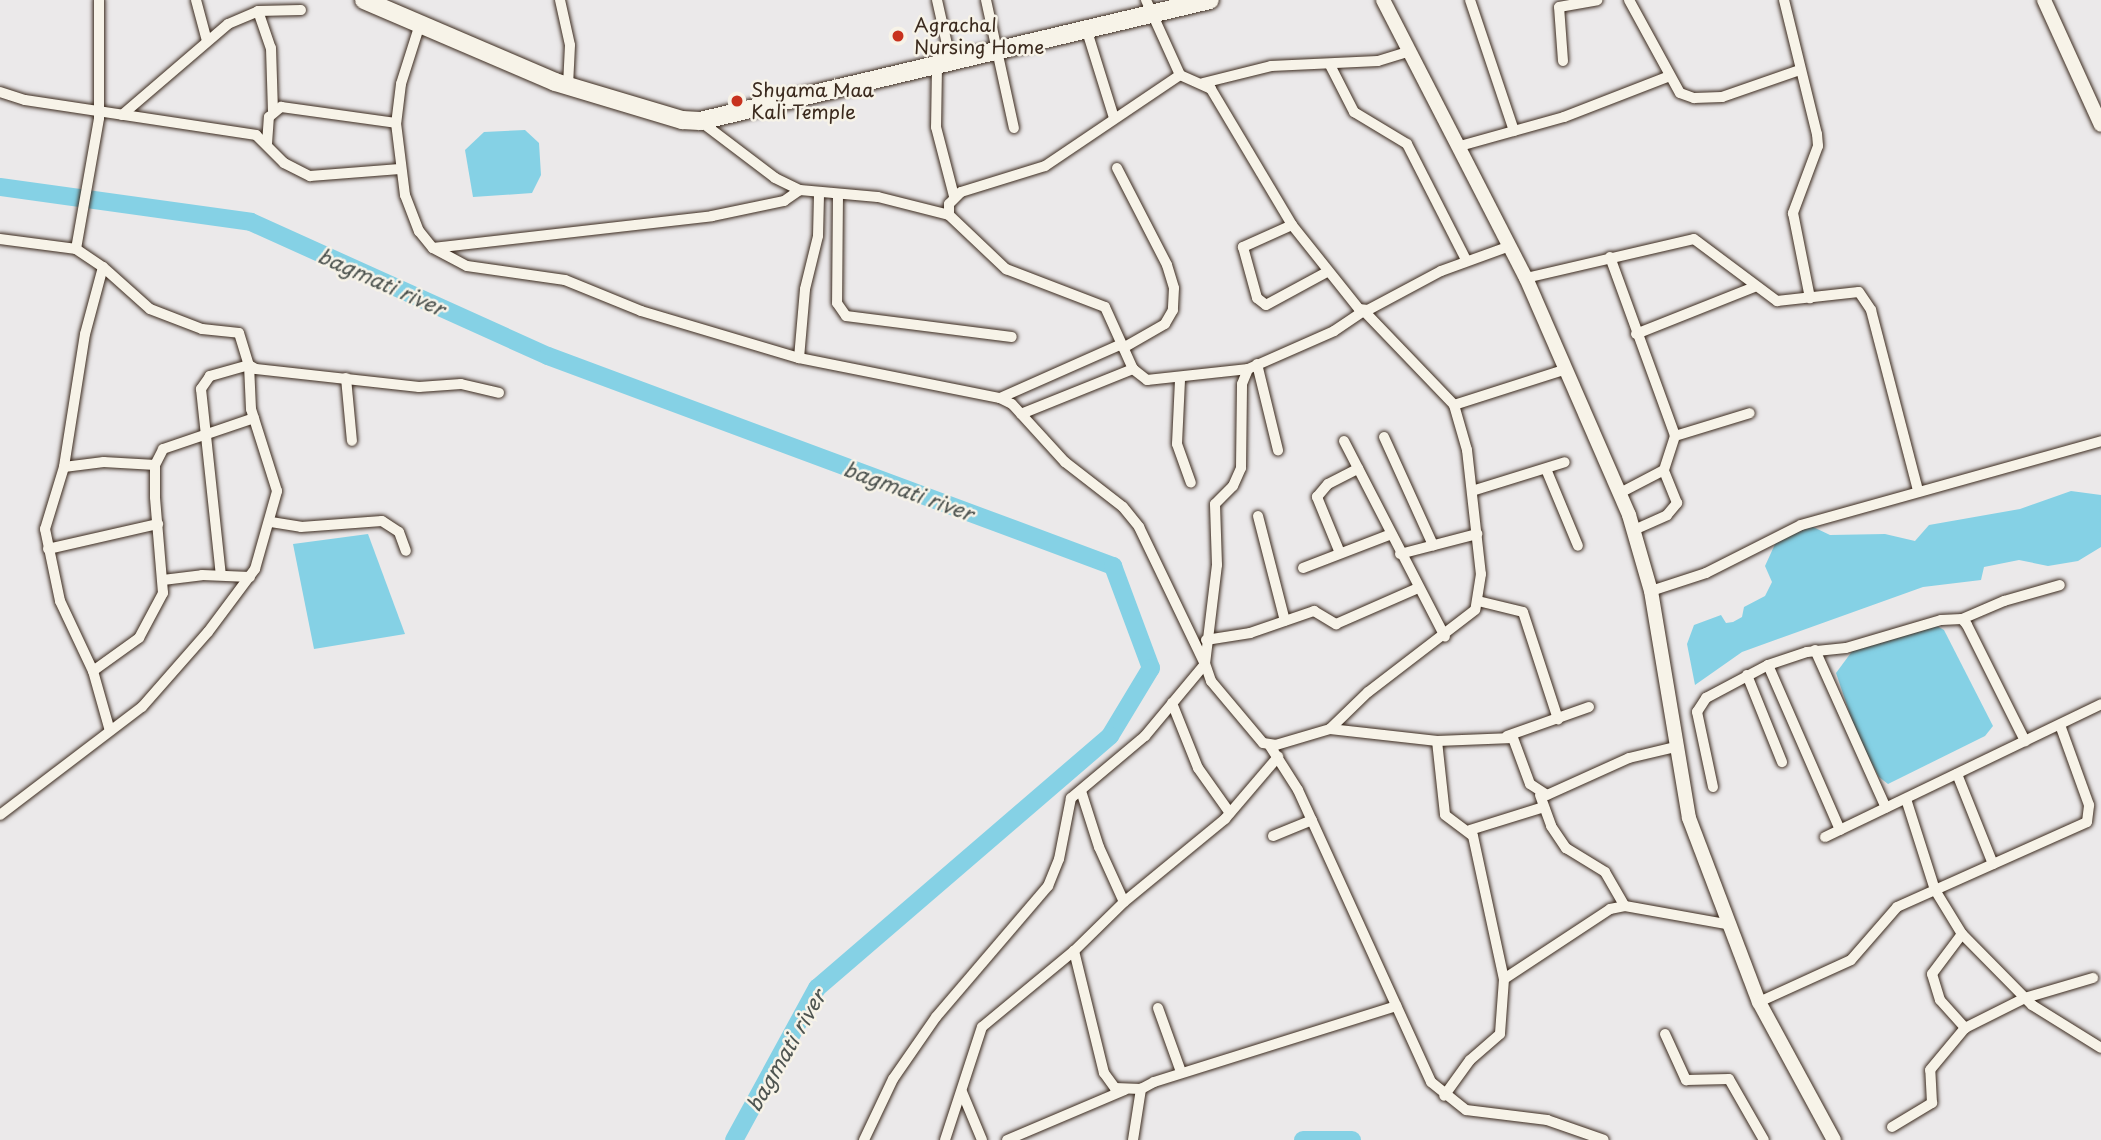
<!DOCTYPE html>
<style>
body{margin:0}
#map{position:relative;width:2101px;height:1140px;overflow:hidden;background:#ebe9ea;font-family:"Playpen Sans",sans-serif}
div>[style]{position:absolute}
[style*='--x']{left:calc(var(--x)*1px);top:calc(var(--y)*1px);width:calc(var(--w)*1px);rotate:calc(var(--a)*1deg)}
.water>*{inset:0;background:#85d1e5}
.river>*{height:18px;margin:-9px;padding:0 9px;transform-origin:9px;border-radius:9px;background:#85d1e5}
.roads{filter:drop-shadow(0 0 2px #3b2a1e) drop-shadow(0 0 2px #3b2a1e)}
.minor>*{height:10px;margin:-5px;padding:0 5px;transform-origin:5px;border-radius:5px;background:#f7f3e8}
.tertiary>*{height:14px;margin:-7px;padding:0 7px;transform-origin:7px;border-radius:7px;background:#f7f3e8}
.primary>*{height:18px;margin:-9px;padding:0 9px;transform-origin:9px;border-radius:9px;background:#f7f3e8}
.dots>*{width:19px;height:19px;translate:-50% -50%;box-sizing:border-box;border:4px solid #f7f3e8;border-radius:50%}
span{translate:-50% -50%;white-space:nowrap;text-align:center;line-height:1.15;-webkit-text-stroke:5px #f7f3e8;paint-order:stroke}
.poi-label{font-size:19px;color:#3b2a1e}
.left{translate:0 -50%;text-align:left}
.water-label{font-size:21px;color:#4e5450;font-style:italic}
</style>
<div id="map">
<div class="water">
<div style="clip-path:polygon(525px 130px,539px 143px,541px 175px,532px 193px,473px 197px,465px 150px,484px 132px)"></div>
<div style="clip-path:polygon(2071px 491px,2101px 495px,2101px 547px,2078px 561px,2048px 566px,2019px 560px,1984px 567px,1981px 580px,1923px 587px,1742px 652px,1695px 685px,1687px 644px,1694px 625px,1721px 615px,1726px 623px,1733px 622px,1742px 617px,1744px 607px,1765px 596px,1772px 582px,1765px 566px,1776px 542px,1811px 526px,1830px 535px,1885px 534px,1915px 541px,1929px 525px,2020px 509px)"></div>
<div style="clip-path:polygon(368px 534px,405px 634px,314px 649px,293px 544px)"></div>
<div style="clip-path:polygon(1937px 626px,1944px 630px,1993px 726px,1985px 736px,1888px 784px,1879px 777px,1857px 735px,1836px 673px,1853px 650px)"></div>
</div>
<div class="river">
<div style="--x:0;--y:187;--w:253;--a:7.9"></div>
<div style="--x:251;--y:222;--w:326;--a:24.3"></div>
<div style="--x:548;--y:356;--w:603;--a:20.39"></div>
<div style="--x:1113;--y:566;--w:109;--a:69.6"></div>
<div style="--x:1151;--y:668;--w:79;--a:121.1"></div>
<div style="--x:1110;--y:736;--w:386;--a:139.3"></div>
<div style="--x:817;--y:988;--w:173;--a:118.6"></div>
<div style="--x:1303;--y:1140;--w:49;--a:0"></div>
</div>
<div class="roads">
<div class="minor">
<div style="--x:196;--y:0;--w:42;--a:75"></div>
<div style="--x:560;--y:0;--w:46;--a:77.5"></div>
<div style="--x:570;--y:45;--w:41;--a:92.8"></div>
<div style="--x:937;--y:0;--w:64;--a:77.3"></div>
<div style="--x:986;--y:0;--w:131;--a:77.7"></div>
<div style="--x:1146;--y:0;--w:82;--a:65.6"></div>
<div style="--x:1180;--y:75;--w:34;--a:24"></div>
<div style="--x:1211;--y:89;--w:158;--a:59.2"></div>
<div style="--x:1292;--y:225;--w:107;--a:51.4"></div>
<div style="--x:1359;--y:309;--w:9;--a:6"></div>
<div style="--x:1368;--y:310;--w:83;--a:-28.1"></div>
<div style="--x:1441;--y:271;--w:73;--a:-19.9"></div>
<div style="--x:1470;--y:0;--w:138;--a:71.4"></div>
<div style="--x:1629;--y:0;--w:106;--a:61.3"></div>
<div style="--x:1680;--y:93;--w:15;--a:20"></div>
<div style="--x:1694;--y:98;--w:28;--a:-2"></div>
<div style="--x:1722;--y:97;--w:83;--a:-19.1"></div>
<div style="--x:1784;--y:0;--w:138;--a:76.2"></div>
<div style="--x:1817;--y:134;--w:12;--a:85"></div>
<div style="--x:1818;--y:146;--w:72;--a:110.5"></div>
<div style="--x:1793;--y:213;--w:87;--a:78.7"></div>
<div style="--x:258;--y:11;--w:39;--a:71"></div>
<div style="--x:271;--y:48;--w:62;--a:88.2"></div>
<div style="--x:420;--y:24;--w:63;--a:107.6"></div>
<div style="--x:401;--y:84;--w:39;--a:97"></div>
<div style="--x:396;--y:123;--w:73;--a:82.9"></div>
<div style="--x:405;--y:195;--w:39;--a:69"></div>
<div style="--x:419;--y:231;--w:22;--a:51"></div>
<div style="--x:433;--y:248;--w:281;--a:-6.5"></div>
<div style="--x:712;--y:216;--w:74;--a:-11.8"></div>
<div style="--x:784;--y:201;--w:19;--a:-35"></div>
<div style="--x:1086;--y:28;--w:94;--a:72.7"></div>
<div style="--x:1563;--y:61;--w:54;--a:-94.2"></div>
<div style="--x:1559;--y:7;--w:39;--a:-10"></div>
<div style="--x:1330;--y:65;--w:53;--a:62.9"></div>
<div style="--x:1354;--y:112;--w:62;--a:31.1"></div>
<div style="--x:1407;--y:144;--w:130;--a:63"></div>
<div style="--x:937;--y:66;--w:61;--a:90.9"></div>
<div style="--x:936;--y:127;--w:71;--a:75.4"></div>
<div style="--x:1203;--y:83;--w:70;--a:-14"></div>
<div style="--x:1271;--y:66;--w:107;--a:-2.7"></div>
<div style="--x:1378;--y:61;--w:34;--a:-17"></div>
<div style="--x:0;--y:92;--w:26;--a:18"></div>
<div style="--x:25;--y:100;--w:234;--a:8.6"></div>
<div style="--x:256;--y:135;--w:40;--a:45"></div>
<div style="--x:284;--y:163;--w:29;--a:27"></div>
<div style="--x:310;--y:176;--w:90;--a:-4.4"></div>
<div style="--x:122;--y:115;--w:140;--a:-40.6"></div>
<div style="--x:228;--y:24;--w:33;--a:-23"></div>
<div style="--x:258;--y:11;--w:43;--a:-1.3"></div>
<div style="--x:700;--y:121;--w:94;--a:37.2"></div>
<div style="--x:775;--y:178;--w:28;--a:26"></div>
<div style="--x:800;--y:190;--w:78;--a:5.1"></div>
<div style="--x:878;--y:197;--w:73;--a:14.2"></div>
<div style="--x:949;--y:215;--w:79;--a:43.5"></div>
<div style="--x:1006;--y:269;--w:106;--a:21"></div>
<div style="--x:1105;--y:307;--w:68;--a:65.7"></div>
<div style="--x:1133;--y:369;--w:18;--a:38"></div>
<div style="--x:1147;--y:380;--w:102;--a:-6.2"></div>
<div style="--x:267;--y:144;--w:27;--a:-86"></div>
<div style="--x:269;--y:117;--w:16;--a:-40"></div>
<div style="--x:281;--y:107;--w:116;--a:7.9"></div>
<div style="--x:1460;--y:146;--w:108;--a:-15.6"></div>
<div style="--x:1564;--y:117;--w:110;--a:-21.2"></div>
<div style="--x:1117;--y:168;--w:109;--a:62.7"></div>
<div style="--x:1167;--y:265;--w:24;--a:73"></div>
<div style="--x:1174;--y:288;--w:22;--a:93"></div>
<div style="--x:1173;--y:310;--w:16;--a:120"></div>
<div style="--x:1165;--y:324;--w:48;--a:150.3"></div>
<div style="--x:838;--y:194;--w:109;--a:90.5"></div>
<div style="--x:837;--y:303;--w:16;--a:55"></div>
<div style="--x:846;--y:316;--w:167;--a:7.2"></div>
<div style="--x:949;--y:215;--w:11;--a:-90"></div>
<div style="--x:949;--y:204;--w:17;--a:-45"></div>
<div style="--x:961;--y:192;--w:88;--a:-17.2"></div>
<div style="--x:1045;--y:166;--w:163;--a:-34"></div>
<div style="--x:1292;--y:225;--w:54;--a:155.8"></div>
<div style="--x:1243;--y:247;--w:53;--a:74.6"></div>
<div style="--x:1257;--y:298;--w:11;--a:38"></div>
<div style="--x:1266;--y:305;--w:69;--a:-28.4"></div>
<div style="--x:0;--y:239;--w:77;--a:7.5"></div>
<div style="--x:76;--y:249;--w:32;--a:34"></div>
<div style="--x:103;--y:267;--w:69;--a:105"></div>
<div style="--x:85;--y:334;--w:135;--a:99"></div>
<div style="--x:64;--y:467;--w:65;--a:107"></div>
<div style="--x:45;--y:529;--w:74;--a:78.2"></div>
<div style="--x:60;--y:601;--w:77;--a:64.8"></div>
<div style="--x:93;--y:671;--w:62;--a:74.2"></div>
<div style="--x:433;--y:248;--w:38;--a:28"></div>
<div style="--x:467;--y:266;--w:99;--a:8.1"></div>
<div style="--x:565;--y:280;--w:82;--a:22.2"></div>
<div style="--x:641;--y:311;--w:165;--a:16.6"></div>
<div style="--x:799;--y:358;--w:205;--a:11.3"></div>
<div style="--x:1000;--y:398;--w:13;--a:27"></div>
<div style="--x:1012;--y:404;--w:79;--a:47.6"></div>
<div style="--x:1065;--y:462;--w:73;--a:37.8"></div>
<div style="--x:1123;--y:507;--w:26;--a:51"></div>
<div style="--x:1139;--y:527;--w:152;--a:64.3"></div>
<div style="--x:1205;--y:664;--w:94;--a:129.8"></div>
<div style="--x:1145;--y:736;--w:97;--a:140"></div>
<div style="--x:1071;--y:798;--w:62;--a:101.1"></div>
<div style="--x:1059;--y:859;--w:29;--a:112"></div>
<div style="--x:1048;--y:886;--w:172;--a:130.5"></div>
<div style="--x:936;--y:1017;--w:75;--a:124.7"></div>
<div style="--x:893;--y:1079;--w:68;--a:115.4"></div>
<div style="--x:76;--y:249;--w:133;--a:-80"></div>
<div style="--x:99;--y:118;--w:118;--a:-90"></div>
<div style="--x:1610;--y:257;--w:190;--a:70"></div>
<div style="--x:1675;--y:436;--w:36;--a:108"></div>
<div style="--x:1664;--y:470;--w:50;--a:152.4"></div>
<div style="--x:103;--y:267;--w:63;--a:41.8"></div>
<div style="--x:150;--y:309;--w:56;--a:21"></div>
<div style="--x:202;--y:329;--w:37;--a:6"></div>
<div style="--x:239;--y:333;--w:34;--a:73"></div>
<div style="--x:249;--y:365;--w:8;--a:30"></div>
<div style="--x:256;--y:369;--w:164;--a:6.3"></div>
<div style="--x:419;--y:387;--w:42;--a:-4.1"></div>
<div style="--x:461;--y:384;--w:39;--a:13"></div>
<div style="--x:1526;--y:278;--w:172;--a:-13.1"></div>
<div style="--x:1694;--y:239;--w:104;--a:36.8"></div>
<div style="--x:1777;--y:301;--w:82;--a:-6.3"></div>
<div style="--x:1859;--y:292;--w:22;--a:56"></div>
<div style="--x:1871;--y:310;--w:186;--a:75.4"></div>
<div style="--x:1636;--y:334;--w:127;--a:-21.7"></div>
<div style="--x:799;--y:358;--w:69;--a:-85"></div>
<div style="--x:805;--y:289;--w:55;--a:-76.2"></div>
<div style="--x:818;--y:236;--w:42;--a:-88.6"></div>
<div style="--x:1257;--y:364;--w:89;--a:76.3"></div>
<div style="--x:346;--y:378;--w:63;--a:84.6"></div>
<div style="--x:1180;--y:380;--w:64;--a:92.7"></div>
<div style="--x:1177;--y:444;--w:41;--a:70.3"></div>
<div style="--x:1000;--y:398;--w:133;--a:-23.9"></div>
<div style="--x:1454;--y:405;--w:47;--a:73.9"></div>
<div style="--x:1467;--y:450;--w:125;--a:83.6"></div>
<div style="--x:1481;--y:574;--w:36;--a:99"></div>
<div style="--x:1475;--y:610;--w:135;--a:142.5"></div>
<div style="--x:1368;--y:692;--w:53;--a:135.8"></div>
<div style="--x:1330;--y:729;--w:56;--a:163.5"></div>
<div style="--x:1276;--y:745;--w:13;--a:-171"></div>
<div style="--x:1263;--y:743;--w:81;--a:-130"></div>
<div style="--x:1211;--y:681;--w:18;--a:-109"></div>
<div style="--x:1205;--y:664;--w:100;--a:-83.1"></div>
<div style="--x:1217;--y:565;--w:61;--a:-91.9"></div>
<div style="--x:1215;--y:504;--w:25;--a:-45"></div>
<div style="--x:1233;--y:486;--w:20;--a:-66"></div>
<div style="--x:1241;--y:468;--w:84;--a:-89.3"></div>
<div style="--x:1242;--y:384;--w:16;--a:-68"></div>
<div style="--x:1248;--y:369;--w:94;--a:-23.8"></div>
<div style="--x:1334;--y:331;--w:36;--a:-34"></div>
<div style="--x:1364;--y:311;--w:130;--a:46.2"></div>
<div style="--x:1454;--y:405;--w:115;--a:-17.7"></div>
<div style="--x:1021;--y:414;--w:121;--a:-21.9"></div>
<div style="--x:1675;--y:436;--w:78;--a:-17"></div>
<div style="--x:1384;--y:437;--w:119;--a:65.6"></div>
<div style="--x:1344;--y:441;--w:220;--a:62.7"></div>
<div style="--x:64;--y:467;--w:40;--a:-7.1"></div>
<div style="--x:104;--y:462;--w:51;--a:3.4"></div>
<div style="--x:1546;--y:469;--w:83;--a:67.4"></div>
<div style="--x:1472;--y:491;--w:97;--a:-17.3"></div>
<div style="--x:1258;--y:516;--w:108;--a:75.6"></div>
<div style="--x:271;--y:522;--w:30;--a:9"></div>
<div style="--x:301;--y:527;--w:81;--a:-4.2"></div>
<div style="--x:382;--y:521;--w:20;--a:33"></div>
<div style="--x:399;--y:532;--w:20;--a:70"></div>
<div style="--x:1634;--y:530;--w:36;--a:-24"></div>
<div style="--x:1667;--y:515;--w:16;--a:-50"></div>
<div style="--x:1677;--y:503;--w:35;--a:-112"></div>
<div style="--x:48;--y:549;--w:113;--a:-12.8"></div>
<div style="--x:1340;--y:553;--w:61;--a:-112.3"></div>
<div style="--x:1317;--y:497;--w:17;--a:-50"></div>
<div style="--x:1328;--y:484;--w:34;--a:-27"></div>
<div style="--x:1400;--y:554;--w:80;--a:-14.6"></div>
<div style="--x:1303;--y:568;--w:92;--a:-21"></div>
<div style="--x:163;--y:580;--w:39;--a:-7"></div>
<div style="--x:202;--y:575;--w:48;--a:2.4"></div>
<div style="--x:1651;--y:591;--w:58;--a:-18.1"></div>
<div style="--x:1706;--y:573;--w:106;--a:-26.8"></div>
<div style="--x:1801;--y:525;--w:312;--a:-15.6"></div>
<div style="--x:1478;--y:601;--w:46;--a:13.7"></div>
<div style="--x:1523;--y:612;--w:113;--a:71.9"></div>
<div style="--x:1962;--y:619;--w:46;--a:-23.2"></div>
<div style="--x:2004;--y:601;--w:58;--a:-15.9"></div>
<div style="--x:1206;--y:640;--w:45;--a:-9"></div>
<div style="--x:1250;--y:633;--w:68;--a:-19"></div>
<div style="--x:1314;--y:611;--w:26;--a:31"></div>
<div style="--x:1336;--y:624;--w:90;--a:-23.7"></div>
<div style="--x:1815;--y:650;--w:173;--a:65.8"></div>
<div style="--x:1768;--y:665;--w:180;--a:66.4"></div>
<div style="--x:93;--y:671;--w:57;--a:-35.7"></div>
<div style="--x:139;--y:638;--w:51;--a:-61.9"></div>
<div style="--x:163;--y:593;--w:96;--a:-94.8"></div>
<div style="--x:155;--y:497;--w:32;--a:-90"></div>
<div style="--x:155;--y:465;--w:18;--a:-63"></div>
<div style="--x:163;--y:449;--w:96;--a:-18.8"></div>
<div style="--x:1747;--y:675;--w:94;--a:68.1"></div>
<div style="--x:1172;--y:703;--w:70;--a:68.2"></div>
<div style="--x:1198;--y:768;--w:55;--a:54.6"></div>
<div style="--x:1330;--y:729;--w:108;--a:6.4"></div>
<div style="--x:1437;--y:741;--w:76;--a:-2.3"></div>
<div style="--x:1513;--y:738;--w:49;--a:69.7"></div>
<div style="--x:1530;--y:784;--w:20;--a:33"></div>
<div style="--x:1547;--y:795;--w:90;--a:-24.3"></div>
<div style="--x:1629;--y:758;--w:47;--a:-13.4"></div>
<div style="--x:1507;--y:736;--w:87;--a:-19.5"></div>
<div style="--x:1437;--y:741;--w:74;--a:83.8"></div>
<div style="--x:1445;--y:815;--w:35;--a:37"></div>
<div style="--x:1473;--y:836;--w:146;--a:77.8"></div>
<div style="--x:1504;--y:979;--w:55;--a:94.2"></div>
<div style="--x:1500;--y:1034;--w:40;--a:139"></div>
<div style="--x:1470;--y:1060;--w:44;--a:125.8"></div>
<div style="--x:1270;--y:746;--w:52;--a:57.5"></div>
<div style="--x:1298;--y:790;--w:321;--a:65.5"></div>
<div style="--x:1431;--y:1082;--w:45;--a:38.7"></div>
<div style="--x:1466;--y:1110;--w:82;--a:7"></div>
<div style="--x:1547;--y:1120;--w:60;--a:19.3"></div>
<div style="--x:1957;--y:774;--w:97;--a:68.2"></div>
<div style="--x:1713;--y:787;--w:77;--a:-102"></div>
<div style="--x:1697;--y:712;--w:17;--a:-57"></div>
<div style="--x:1706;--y:698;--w:70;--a:-28"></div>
<div style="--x:1768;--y:665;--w:41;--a:-18.4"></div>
<div style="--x:1807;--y:652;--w:39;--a:-6"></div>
<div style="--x:1846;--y:648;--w:99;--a:-16.4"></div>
<div style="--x:1941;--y:620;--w:21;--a:-3"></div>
<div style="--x:1962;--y:619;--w:8;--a:50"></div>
<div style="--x:1967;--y:625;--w:130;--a:63.4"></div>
<div style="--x:1081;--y:791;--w:59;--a:72.2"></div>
<div style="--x:1099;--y:847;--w:60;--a:65.6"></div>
<div style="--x:1540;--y:795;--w:33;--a:70"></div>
<div style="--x:1551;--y:826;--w:27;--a:56"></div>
<div style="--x:1566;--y:848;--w:46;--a:31.6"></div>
<div style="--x:1605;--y:872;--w:39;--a:60"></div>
<div style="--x:1906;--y:799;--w:96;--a:72.3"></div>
<div style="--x:1935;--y:890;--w:52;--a:58.5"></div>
<div style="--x:1962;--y:934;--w:100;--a:45.4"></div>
<div style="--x:2032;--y:1005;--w:81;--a:31.9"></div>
<div style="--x:0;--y:815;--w:178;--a:-37.3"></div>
<div style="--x:142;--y:707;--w:100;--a:-48.7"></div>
<div style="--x:208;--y:632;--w:79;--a:-53.3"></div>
<div style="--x:255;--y:569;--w:81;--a:-74.2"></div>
<div style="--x:277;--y:491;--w:86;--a:-107.6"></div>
<div style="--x:251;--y:409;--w:44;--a:-92.6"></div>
<div style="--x:249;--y:365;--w:41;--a:164.2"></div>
<div style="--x:210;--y:376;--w:16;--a:125"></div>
<div style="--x:201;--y:389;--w:187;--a:83.9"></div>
<div style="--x:1470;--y:830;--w:77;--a:-17.3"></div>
<div style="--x:1273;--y:836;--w:42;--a:-22.3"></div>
<div style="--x:1825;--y:837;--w:306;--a:-25.7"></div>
<div style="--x:1962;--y:934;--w:50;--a:126.9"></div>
<div style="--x:1932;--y:974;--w:27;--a:73"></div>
<div style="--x:1940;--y:1000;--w:38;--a:48"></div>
<div style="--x:1504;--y:979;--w:127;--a:-33.4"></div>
<div style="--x:1610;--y:909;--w:15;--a:-11"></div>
<div style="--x:1625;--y:906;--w:103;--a:10.1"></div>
<div style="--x:1759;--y:1002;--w:101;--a:-24.5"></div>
<div style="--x:1851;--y:960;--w:70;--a:-49"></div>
<div style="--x:1897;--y:907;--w:208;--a:-24.1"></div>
<div style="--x:2087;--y:822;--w:17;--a:-83"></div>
<div style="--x:2089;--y:805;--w:85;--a:-109.9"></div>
<div style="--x:1158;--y:1008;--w:68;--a:70.2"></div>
<div style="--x:1665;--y:1034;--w:51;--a:65.5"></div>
<div style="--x:1686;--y:1080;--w:43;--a:-1.3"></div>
<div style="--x:1729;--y:1079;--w:70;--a:60.2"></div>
<div style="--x:1141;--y:1089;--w:26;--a:-178"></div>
<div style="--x:1115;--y:1088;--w:19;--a:-126"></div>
<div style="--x:1104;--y:1073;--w:126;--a:-103.8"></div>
<div style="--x:1074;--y:951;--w:70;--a:-44.4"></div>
<div style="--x:1124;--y:902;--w:131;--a:-39.4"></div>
<div style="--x:1225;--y:819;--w:82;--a:-49.5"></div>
<div style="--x:962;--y:1092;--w:52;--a:67.4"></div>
<div style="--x:1892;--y:1127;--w:47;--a:-31"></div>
<div style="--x:1932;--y:1103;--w:33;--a:-93"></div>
<div style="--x:1930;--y:1070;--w:55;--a:-50.2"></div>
<div style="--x:1965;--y:1028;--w:67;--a:-26.6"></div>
<div style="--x:2025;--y:998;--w:71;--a:-16.4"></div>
<div style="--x:945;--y:1140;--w:119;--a:-71.9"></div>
<div style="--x:982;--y:1027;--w:119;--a:-39.6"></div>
<div style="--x:1007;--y:1140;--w:128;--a:-23"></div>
<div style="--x:1133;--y:1140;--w:52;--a:-81.1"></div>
<div style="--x:1141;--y:1089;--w:15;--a:-28"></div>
<div style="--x:1154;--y:1082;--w:254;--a:-17.4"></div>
</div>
<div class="tertiary">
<div style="--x:1383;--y:0;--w:313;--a:62.8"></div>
<div style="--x:1526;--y:278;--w:258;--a:66.5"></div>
<div style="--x:1629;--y:515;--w:79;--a:73.9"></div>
<div style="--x:1651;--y:591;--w:230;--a:80.5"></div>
<div style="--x:1689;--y:818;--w:197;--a:69.2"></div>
<div style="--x:1759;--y:1002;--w:157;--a:61.5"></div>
<div style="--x:2044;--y:0;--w:137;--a:65.5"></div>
</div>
<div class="primary">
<div style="--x:364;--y:0;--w:208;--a:23.2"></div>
<div style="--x:555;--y:82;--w:133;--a:16.7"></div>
<div style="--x:682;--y:120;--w:18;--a:3"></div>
<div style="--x:700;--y:121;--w:524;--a:-13.35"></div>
</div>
</div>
<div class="dots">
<div style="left:898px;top:36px;background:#c8321e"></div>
<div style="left:737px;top:101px;background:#c8321e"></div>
</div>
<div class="poi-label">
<span class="left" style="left:914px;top:36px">Agrachal<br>Nursing Home</span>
<span class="left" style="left:751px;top:101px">Shyama Maa<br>Kali Temple</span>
</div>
<div class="water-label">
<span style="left:382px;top:281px;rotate:24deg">bagmati river</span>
<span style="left:909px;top:490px;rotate:20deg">bagmati river</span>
<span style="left:785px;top:1050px;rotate:-60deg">bagmati river</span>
</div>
</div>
